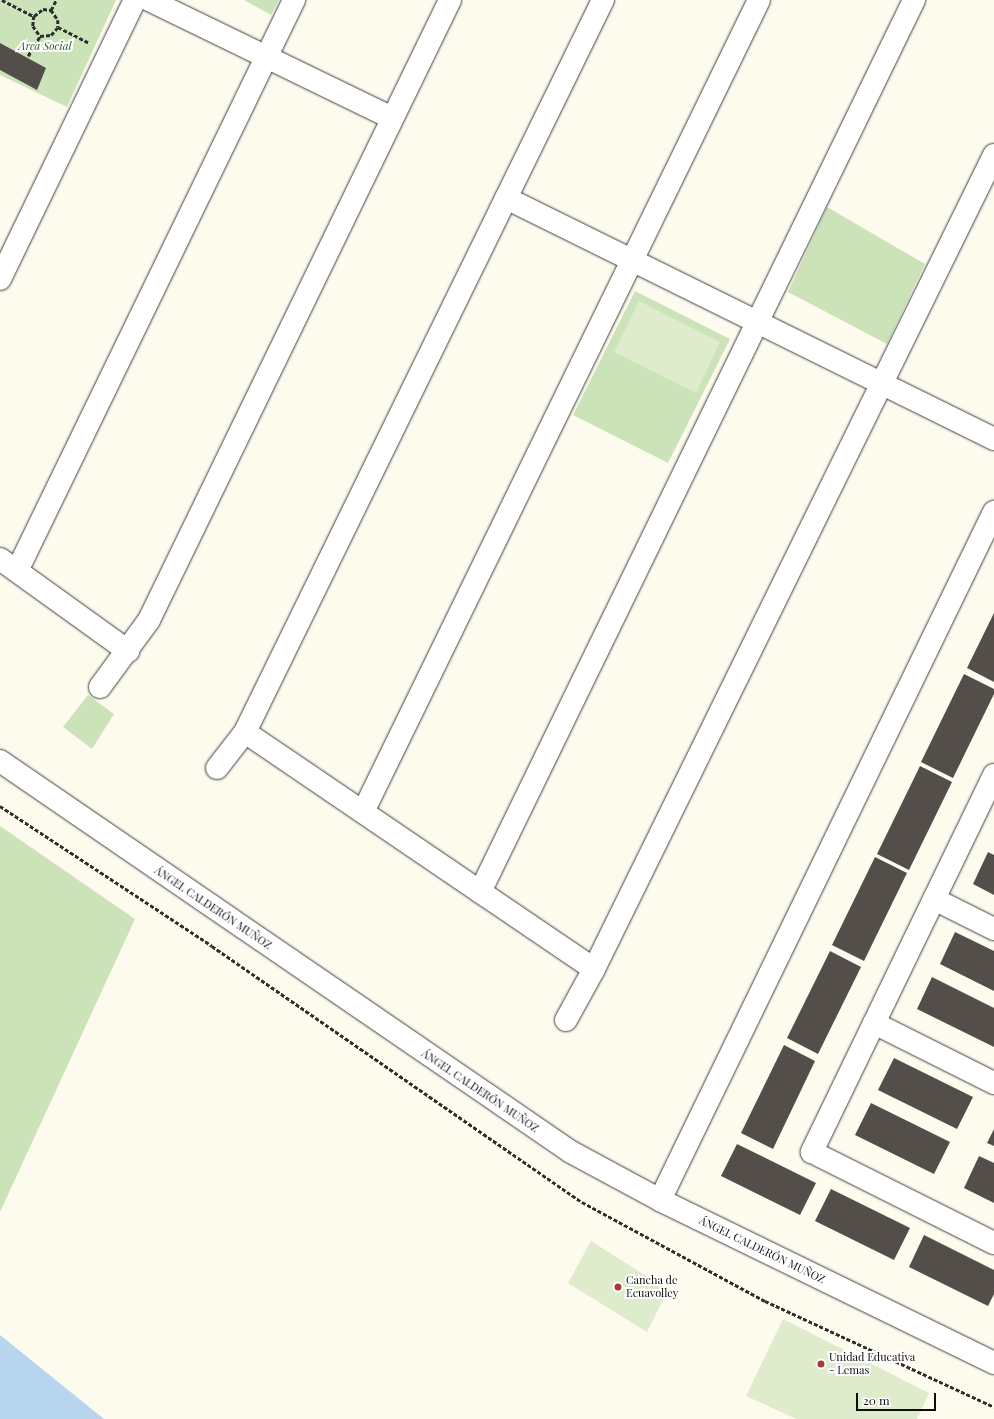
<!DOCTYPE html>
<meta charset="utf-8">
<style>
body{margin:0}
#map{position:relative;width:994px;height:1419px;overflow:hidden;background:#fdfbed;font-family:"Playfair Display",serif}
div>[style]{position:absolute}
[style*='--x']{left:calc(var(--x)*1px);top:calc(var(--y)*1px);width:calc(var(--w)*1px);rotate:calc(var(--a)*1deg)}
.green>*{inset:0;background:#cce3ba}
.pitch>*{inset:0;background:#deeccb}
.water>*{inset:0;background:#b7d5ef}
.building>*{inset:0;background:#534e4a}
.path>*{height:2.5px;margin-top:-1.25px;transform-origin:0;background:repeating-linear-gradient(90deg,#2e2e2e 0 4px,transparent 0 6px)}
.roads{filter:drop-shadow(0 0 1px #3f3f3f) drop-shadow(0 0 1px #3f3f3f)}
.minor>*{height:22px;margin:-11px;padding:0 11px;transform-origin:11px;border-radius:11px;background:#fff}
.dots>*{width:11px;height:11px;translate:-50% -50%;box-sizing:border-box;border:2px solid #fff;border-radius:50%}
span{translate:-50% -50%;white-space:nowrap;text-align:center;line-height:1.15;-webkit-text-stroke:4px #fff;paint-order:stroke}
.park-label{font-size:11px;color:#2b5c24;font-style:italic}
.street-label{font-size:11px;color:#0c0c0c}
.poi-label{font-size:11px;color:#0c0c0c}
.left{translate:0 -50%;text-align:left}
.scale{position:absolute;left:856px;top:1393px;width:80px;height:18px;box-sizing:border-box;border:2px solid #0c0c0c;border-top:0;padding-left:5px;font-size:12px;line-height:14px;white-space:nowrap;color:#0c0c0c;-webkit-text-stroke:3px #fff;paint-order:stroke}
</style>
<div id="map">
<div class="green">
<div style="clip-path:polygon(0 0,116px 0,67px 107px,0 75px)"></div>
<div style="clip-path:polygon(244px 0,279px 0,271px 15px)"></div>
<div style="clip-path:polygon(827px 207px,925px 264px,887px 344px,788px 292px)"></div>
<div style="clip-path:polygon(635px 291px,730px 339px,668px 463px,573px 415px)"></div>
<div style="clip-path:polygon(88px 695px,114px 714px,92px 749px,63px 727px)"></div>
<div style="clip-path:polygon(0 826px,135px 919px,0 1212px)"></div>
</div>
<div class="pitch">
<div style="clip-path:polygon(639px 301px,720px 342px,696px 393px,614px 352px)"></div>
<div style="clip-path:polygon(591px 1241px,668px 1290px,647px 1332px,568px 1283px)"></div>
<div style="clip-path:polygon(783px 1319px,929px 1393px,917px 1419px,796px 1419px,746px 1396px)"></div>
</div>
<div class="water">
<div style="clip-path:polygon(0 1335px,104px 1419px,0 1419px)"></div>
</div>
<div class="building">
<div style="clip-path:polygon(0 43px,46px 68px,37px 90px,0 70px)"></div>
<div style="clip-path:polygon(994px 613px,994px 682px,967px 668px)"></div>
<div style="clip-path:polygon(964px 674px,994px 689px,994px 694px,953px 778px,921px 762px)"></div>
<div style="clip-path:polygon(920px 766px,952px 782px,909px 870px,877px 854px)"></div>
<div style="clip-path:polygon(988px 852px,994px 855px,994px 895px,973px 884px)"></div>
<div style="clip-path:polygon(875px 857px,907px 873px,864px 961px,832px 945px)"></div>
<div style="clip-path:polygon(955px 932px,994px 951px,994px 991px,940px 964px)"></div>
<div style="clip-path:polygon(830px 951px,861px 967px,818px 1054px,787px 1038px)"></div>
<div style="clip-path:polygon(932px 977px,994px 1008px,994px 1047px,917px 1009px)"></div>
<div style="clip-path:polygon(784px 1045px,815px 1061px,773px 1149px,741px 1133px)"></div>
<div style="clip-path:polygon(894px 1058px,973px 1097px,957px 1129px,878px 1090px)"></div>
<div style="clip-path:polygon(871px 1103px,950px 1142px,934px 1174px,855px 1135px)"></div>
<div style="clip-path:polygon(994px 1129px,994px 1146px,987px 1143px)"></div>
<div style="clip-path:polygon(737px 1144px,816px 1183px,800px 1215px,721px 1176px)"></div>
<div style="clip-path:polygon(979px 1156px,994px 1163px,994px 1203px,964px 1188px)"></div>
<div style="clip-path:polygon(831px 1189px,910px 1228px,894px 1260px,815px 1221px)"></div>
<div style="clip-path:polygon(924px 1235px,994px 1270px,994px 1294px,988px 1306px,909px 1267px)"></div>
</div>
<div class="path">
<div style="--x:2;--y:0;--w:36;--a:27"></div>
<div style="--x:34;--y:16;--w:11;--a:-38"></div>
<div style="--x:43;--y:9;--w:8;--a:7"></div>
<div style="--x:51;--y:10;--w:12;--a:55"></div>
<div style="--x:58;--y:20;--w:7;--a:90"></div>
<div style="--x:58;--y:27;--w:34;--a:27"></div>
<div style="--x:51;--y:10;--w:11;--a:-63"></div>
<div style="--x:34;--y:16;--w:10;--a:96"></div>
<div style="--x:33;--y:26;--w:12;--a:55"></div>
<div style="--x:28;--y:56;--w:23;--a:-59"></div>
<div style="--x:40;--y:36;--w:11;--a:-5"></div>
<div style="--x:51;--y:35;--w:11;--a:-49"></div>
<div style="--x:0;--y:806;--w:254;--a:33.4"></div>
<div style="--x:212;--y:946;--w:450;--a:34.7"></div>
<div style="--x:582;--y:1202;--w:208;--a:28.4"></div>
<div style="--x:765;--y:1301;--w:252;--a:24.8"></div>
</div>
<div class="roads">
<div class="minor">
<div style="--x:149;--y:0;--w:270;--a:25.9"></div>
<div style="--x:603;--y:0;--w:815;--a:116.06"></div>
<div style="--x:245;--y:732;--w:422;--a:34.2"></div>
<div style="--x:594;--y:969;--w:907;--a:-63.83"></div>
<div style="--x:506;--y:198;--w:544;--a:26.28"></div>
<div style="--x:0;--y:279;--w:310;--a:-64.2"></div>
<div style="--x:0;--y:559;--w:158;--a:35.7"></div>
<div style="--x:17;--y:571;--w:635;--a:-64.12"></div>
<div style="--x:100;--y:687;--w:83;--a:-53.8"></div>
<div style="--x:149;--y:620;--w:689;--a:-64.1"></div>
<div style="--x:0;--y:761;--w:692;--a:34.4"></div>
<div style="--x:571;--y:1152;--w:101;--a:28.3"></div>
<div style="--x:660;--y:1200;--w:372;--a:26"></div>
<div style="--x:217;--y:768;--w:46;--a:-52.1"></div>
<div style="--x:994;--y:775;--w:419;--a:115.8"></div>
<div style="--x:812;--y:1152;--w:203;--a:26.6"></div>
<div style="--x:363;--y:812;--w:903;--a:-64"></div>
<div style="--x:480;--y:892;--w:992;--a:-64.05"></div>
<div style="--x:934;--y:899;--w:67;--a:26.6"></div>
<div style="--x:566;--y:1020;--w:58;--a:-61.2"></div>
<div style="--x:874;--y:1023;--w:134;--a:26.6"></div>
<div style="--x:660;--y:1200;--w:765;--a:-64.11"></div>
</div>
</div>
<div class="dots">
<div style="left:618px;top:1287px;background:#ac3834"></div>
<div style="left:821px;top:1364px;background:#ac3834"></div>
</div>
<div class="park-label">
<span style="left:45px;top:46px">Area Social</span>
</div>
<div class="street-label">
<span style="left:213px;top:908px;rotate:34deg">ÁNGEL CALDERÓN MUÑOZ</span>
<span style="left:480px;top:1091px;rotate:34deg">ÁNGEL CALDERÓN MUÑOZ</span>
<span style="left:762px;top:1250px;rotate:26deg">ÁNGEL CALDERÓN MUÑOZ</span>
</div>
<div class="poi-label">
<span class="left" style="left:626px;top:1287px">Cancha de<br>Ecuavolley</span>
<span class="left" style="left:829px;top:1364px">Unidad Educativa<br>- Lemas</span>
</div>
<div class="scale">20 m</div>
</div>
